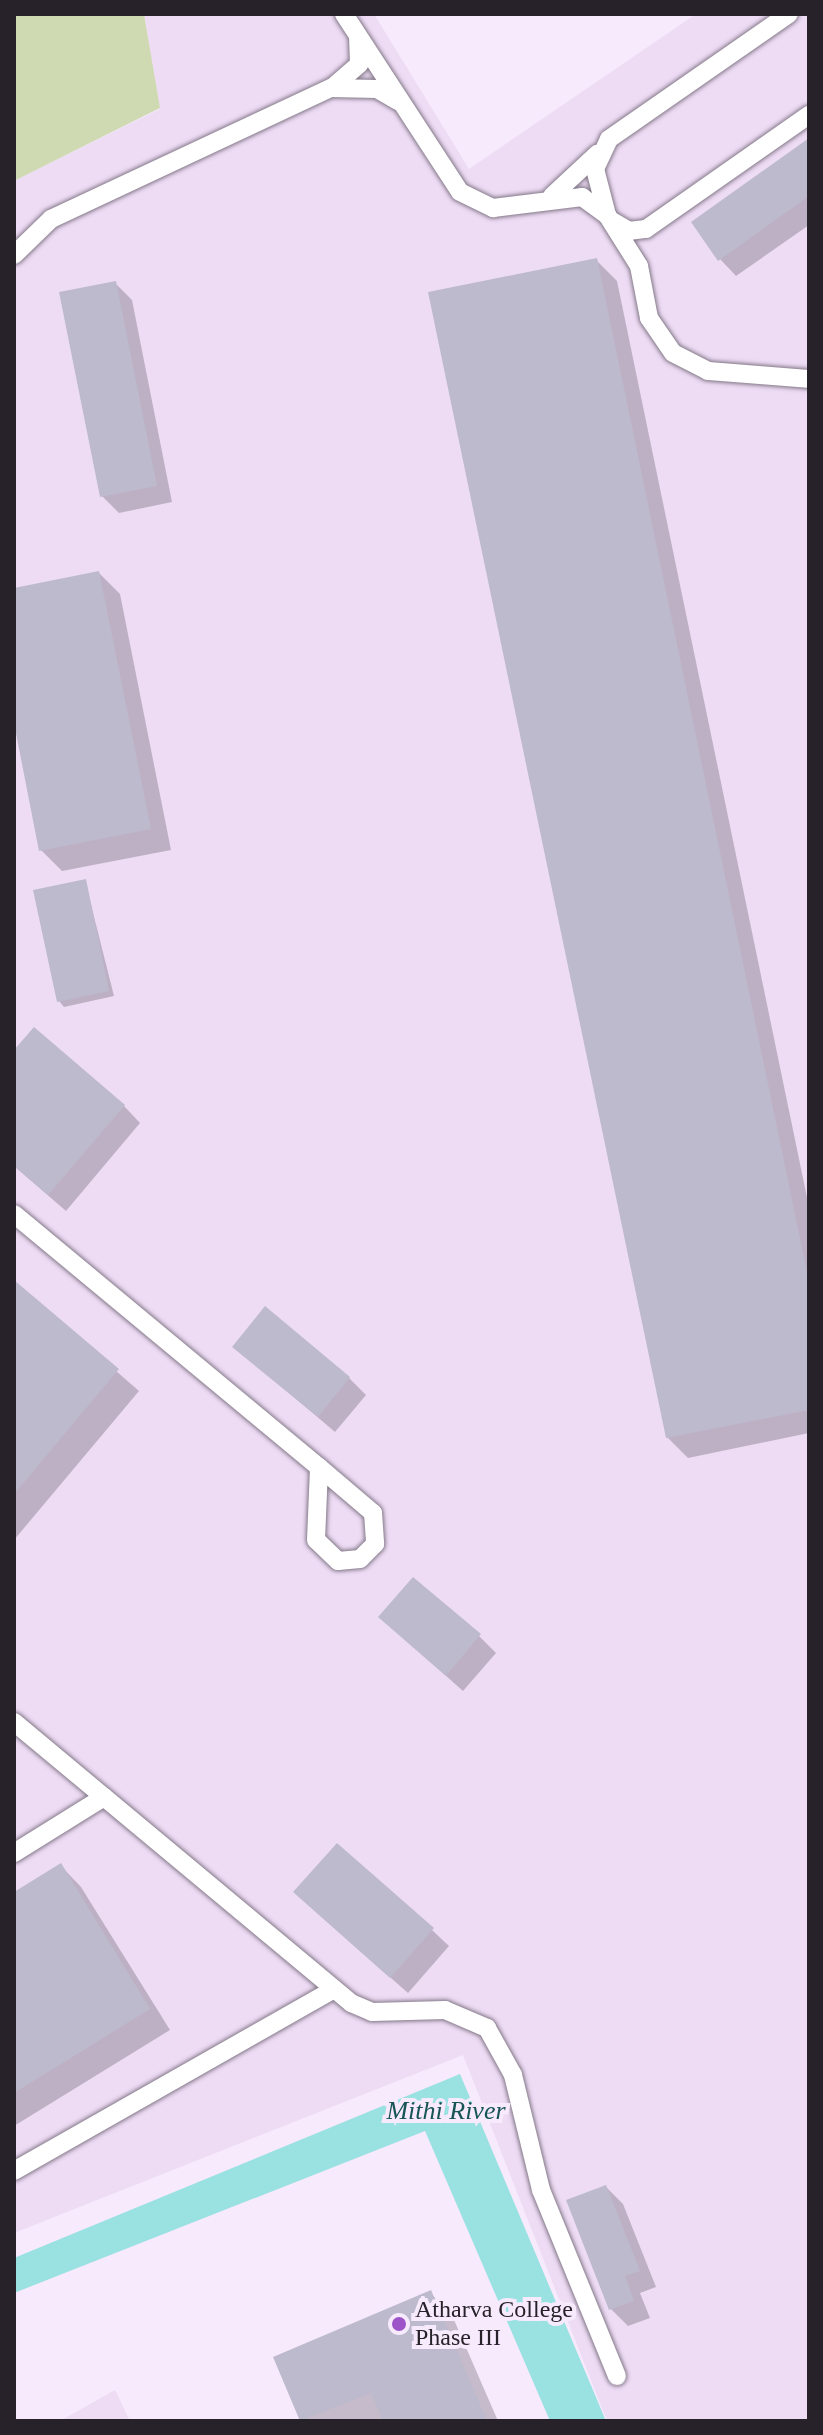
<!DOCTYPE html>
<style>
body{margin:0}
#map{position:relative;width:823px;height:2435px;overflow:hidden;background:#f7eafd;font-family:Georgia,serif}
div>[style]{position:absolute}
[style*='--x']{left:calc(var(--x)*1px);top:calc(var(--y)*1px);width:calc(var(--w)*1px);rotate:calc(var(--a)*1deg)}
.built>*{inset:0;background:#eedcf5}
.green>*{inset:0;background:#cfdab2}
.water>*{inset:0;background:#9ae1e2}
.shadow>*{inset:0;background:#0003}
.building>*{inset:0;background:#bdbace}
.roads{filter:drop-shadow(0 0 2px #847989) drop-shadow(0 0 2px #847989)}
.service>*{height:18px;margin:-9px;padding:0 9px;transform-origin:9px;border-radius:9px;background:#fff}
.dots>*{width:22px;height:22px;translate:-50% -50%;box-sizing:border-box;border:4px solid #f7eafd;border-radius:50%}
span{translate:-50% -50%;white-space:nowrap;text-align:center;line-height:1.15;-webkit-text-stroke:8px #f7eafd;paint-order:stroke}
.poi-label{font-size:24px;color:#272229}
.left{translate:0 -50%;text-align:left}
.water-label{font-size:26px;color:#175455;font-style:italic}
.frame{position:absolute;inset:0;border:16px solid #272229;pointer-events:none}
</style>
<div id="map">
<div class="built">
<div style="clip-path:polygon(144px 14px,374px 14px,469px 169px,696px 14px,809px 14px,809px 2421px,607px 2421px,463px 2055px,14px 2233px,14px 181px,160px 109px)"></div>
<div style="clip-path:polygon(115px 2390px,130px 2421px,60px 2421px)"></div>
</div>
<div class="green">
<div style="clip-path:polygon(14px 14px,144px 14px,160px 108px,14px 181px)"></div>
</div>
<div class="water">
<div style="clip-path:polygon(460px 2074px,606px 2421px,550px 2421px,425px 2131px,14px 2293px,14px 2258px)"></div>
</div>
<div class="shadow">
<div style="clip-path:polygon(809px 140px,809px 225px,736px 276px,720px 259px)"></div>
<div style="clip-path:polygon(596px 260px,617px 281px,809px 1207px,809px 1433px,688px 1458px,667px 1437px)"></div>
<div style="clip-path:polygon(115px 283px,132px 300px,172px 502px,119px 513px,102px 496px)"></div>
<div style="clip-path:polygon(99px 573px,120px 594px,171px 850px,62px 871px,41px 850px,14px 713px,14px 590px)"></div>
<div style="clip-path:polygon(85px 881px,114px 996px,64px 1007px,59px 1001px)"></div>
<div style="clip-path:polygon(14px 1053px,124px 1106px,140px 1123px,66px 1211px,14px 1166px)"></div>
<div style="clip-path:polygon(14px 1282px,139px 1391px,14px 1540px)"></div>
<div style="clip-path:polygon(235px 1347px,349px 1378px,366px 1395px,335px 1432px)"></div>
<div style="clip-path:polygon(380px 1617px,479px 1636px,496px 1653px,463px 1691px)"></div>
<div style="clip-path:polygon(61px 1866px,81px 1887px,170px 2030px,14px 2126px,14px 1895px)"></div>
<div style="clip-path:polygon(313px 1909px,432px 1930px,449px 1946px,408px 1993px)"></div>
<div style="clip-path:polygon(606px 2187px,623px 2204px,656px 2287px,640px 2293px,650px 2318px,628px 2326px,611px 2309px)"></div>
<div style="clip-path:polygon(430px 2293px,451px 2313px,498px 2421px,302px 2421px,276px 2359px)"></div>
</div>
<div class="building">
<div style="clip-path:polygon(809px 138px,809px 196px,718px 261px,691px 222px)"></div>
<div style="clip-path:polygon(597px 258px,809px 1282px,809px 1410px,666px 1438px,428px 292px)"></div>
<div style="clip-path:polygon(116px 281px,157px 486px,100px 497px,59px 292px)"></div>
<div style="clip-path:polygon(99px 571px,151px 829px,39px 851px,14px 723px,14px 588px)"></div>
<div style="clip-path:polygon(86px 879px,109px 991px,57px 1002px,33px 890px)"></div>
<div style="clip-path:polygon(34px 1027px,125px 1105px,48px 1195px,14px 1166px,14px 1050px)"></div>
<div style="clip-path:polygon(14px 1280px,119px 1369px,14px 1494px)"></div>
<div style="clip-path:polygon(265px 1306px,350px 1377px,318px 1417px,232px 1347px)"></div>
<div style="clip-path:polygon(413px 1577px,481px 1634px,446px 1676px,378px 1617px)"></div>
<div style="clip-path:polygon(337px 1843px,434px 1928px,390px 1978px,293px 1892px)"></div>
<div style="clip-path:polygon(61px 1863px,150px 2009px,14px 2093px,14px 1892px)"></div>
<div style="clip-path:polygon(606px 2185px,640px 2271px,625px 2276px,634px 2301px,609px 2310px,566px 2200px)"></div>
<div style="clip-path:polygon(431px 2290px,487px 2421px,383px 2421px,371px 2393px,300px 2421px,273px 2357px)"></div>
</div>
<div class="roads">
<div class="service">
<div style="--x:344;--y:14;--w:212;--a:56.9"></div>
<div style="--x:460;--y:192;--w:37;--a:26"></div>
<div style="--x:493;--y:208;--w:90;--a:-7"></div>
<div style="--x:582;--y:197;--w:31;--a:36"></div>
<div style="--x:607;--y:215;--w:48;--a:-104.6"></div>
<div style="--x:595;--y:169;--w:33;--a:-65"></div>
<div style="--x:609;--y:139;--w:219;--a:-34.8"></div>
<div style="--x:333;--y:87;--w:35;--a:-41"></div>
<div style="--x:359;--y:64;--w:26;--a:-92"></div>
<div style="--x:552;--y:196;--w:62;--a:-43"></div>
<div style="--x:607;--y:215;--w:60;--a:57.9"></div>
<div style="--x:639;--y:266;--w:53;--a:79.1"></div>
<div style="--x:649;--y:318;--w:42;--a:55.6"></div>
<div style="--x:673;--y:353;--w:39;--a:27"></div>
<div style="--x:708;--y:371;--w:101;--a:4.5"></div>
<div style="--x:612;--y:221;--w:20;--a:30"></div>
<div style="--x:629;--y:231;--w:17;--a:-7"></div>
<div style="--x:646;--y:229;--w:199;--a:-35"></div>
<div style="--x:14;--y:255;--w:52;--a:-44.2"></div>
<div style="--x:51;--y:219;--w:309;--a:-25.1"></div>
<div style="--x:331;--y:88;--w:46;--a:1.2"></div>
<div style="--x:377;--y:89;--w:24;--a:30"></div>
<div style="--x:14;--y:1214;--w:396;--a:39.7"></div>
<div style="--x:319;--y:1467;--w:71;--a:40.4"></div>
<div style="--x:373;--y:1513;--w:31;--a:86"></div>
<div style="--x:375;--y:1544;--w:21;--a:135"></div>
<div style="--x:360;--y:1559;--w:22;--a:175"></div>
<div style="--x:338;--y:1561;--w:30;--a:-136"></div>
<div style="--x:316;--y:1540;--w:73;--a:-87.6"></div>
<div style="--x:14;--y:1722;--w:117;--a:39.8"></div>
<div style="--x:104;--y:1797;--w:106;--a:148.1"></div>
<div style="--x:104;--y:1797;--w:322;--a:39.8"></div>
<div style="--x:351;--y:2003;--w:23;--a:23"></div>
<div style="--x:372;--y:2012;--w:73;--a:-1.6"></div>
<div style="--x:445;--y:2010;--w:46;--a:23.2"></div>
<div style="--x:487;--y:2028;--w:54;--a:61"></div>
<div style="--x:513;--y:2075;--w:118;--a:76.3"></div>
<div style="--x:541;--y:2190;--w:201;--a:67.8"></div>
<div style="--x:14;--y:2171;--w:366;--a:-29.6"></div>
</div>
</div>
<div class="dots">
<div style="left:399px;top:2324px;background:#9c54c8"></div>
</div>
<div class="poi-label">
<span class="left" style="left:415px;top:2324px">Atharva College<br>Phase III</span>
</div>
<div class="water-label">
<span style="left:446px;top:2111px">Mithi River</span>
</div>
<div class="frame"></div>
</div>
